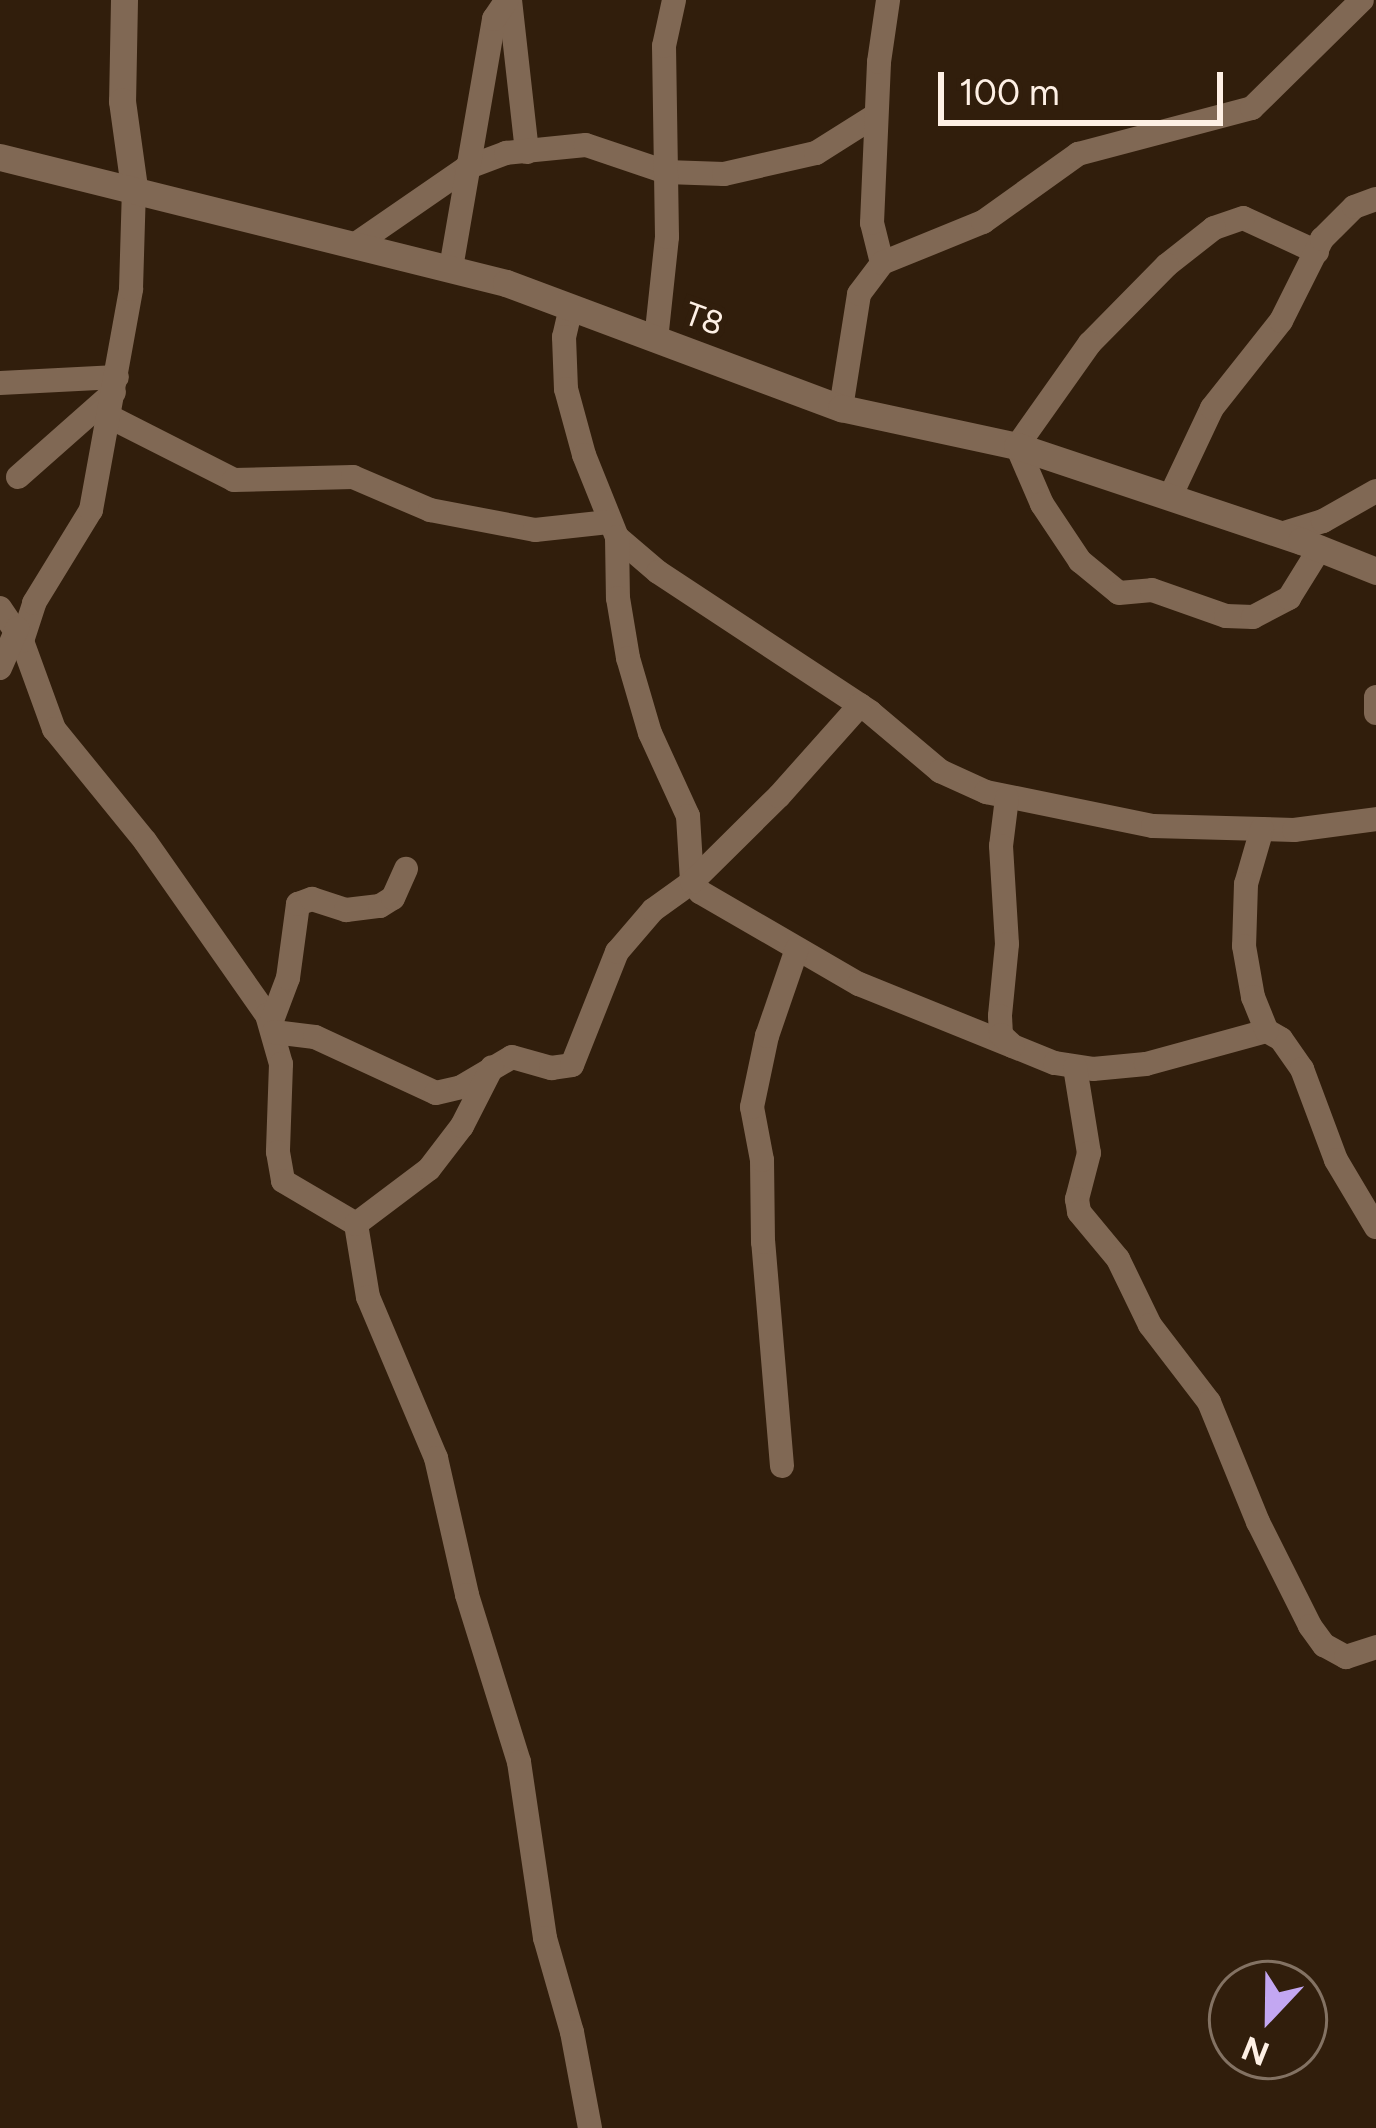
<!DOCTYPE html>
<style>
body{margin:0}
#map{position:relative;width:1376px;height:2128px;overflow:hidden;background:#311e0c;font-family:Figtree,sans-serif}
div>[style]{position:absolute}
[style*='--x']{left:calc(var(--x)*1px);top:calc(var(--y)*1px);width:calc(var(--w)*1px);rotate:calc(var(--a)*1deg)}
.minor>*{height:24px;margin:-12px;padding:0 12px;transform-origin:12px;border-radius:12px;background:#806854}
.tertiary>*{height:27px;margin:-13.5px;padding:0 13.5px;transform-origin:13.5px;border-radius:13.5px;background:#806854}
span{translate:-50% -50%;white-space:nowrap;text-align:center;line-height:1.15;-webkit-text-stroke:12px #311e0c;paint-order:stroke}
.street-label{font-size:33px;color:#fef0e5}
.north{position:absolute;left:1208px;top:1960px;width:120px;height:120px;box-sizing:border-box;background:#311e0c;border:3px solid #837263;border-radius:50%;rotate:202deg;font-size:33px;font-weight:700;line-height:48px;text-align:center;color:#fef0e5}
.north::after{content:'';display:block;margin:auto;width:42px;height:54px;background:#c3a7f2;clip-path:polygon(50% 0,100% 100%,50% 72%,0 100%)}
.scale{position:absolute;left:938px;top:72px;width:285px;height:54px;box-sizing:border-box;border:6px solid #fef0e5;border-top:0;padding-left:15px;font-size:36px;line-height:42px;white-space:nowrap;color:#fef0e5;-webkit-text-stroke:9px #311e0c;paint-order:stroke}
</style>
<div id="map">
<div class="minor">
<div style="--x:510;--y:0;--w:153;--a:83.6"></div>
<div style="--x:356;--y:244;--w:134;--a:-34.6"></div>
<div style="--x:466;--y:168;--w:43;--a:-20.6"></div>
<div style="--x:506;--y:153;--w:80;--a:-5.7"></div>
<div style="--x:586;--y:145;--w:84;--a:18.6"></div>
<div style="--x:666;--y:172;--w:58;--a:2"></div>
<div style="--x:724;--y:174;--w:94;--a:-12.9"></div>
<div style="--x:816;--y:153;--w:71;--a:-32.3"></div>
<div style="--x:1317;--y:252;--w:81;--a:-155.3"></div>
<div style="--x:1243;--y:218;--w:31;--a:161"></div>
<div style="--x:1214;--y:228;--w:60;--a:141.8"></div>
<div style="--x:1167;--y:265;--w:110;--a:134.6"></div>
<div style="--x:1090;--y:343;--w:126;--a:125.3"></div>
<div style="--x:1017;--y:446;--w:63;--a:66.7"></div>
<div style="--x:1042;--y:504;--w:69;--a:56.3"></div>
<div style="--x:1080;--y:561;--w:50;--a:39.4"></div>
<div style="--x:1119;--y:593;--w:33;--a:-5"></div>
<div style="--x:1152;--y:590;--w:78;--a:19.4"></div>
<div style="--x:1226;--y:616;--w:27;--a:2"></div>
<div style="--x:1253;--y:617;--w:41;--a:-27.8"></div>
<div style="--x:1289;--y:598;--w:59;--a:-58.2"></div>
<div style="--x:882;--y:263;--w:41;--a:-104"></div>
<div style="--x:872;--y:223;--w:161;--a:-87.5"></div>
<div style="--x:879;--y:62;--w:63;--a:-81.7"></div>
<div style="--x:451;--y:268;--w:253;--a:-80.2"></div>
<div style="--x:494;--y:19;--w:23;--a:-56"></div>
<div style="--x:571;--y:307;--w:31;--a:103"></div>
<div style="--x:564;--y:337;--w:52;--a:87.8"></div>
<div style="--x:566;--y:389;--w:68;--a:74.7"></div>
<div style="--x:584;--y:455;--w:88;--a:68.1"></div>
<div style="--x:617;--y:537;--w:54;--a:40.5"></div>
<div style="--x:658;--y:572;--w:254;--a:33.4"></div>
<div style="--x:870;--y:712;--w:92;--a:40.1"></div>
<div style="--x:940;--y:771;--w:51;--a:24.5"></div>
<div style="--x:986;--y:792;--w:170;--a:11.5"></div>
<div style="--x:1153;--y:826;--w:141;--a:1.6"></div>
<div style="--x:1294;--y:830;--w:83;--a:-7.6"></div>
<div style="--x:656;--y:340;--w:104;--a:-83.9"></div>
<div style="--x:667;--y:237;--w:191;--a:-90.9"></div>
<div style="--x:664;--y:46;--w:47;--a:-77.7"></div>
<div style="--x:0;--y:383;--w:117;--a:-2.9"></div>
<div style="--x:841;--y:408;--w:115;--a:-81"></div>
<div style="--x:859;--y:294;--w:39;--a:-53"></div>
<div style="--x:882;--y:263;--w:109;--a:-22.1"></div>
<div style="--x:983;--y:222;--w:117;--a:-35.6"></div>
<div style="--x:1078;--y:154;--w:180;--a:-14.8"></div>
<div style="--x:1252;--y:108;--w:154;--a:-44.5"></div>
<div style="--x:110;--y:417;--w:139;--a:26.9"></div>
<div style="--x:234;--y:480;--w:119;--a:-1.4"></div>
<div style="--x:353;--y:477;--w:84;--a:23.2"></div>
<div style="--x:430;--y:510;--w:107;--a:10.8"></div>
<div style="--x:535;--y:530;--w:74;--a:-6.2"></div>
<div style="--x:18;--y:477;--w:128;--a:-41.5"></div>
<div style="--x:1170;--y:497;--w:98;--a:-64.7"></div>
<div style="--x:1212;--y:408;--w:111;--a:-51.6"></div>
<div style="--x:1281;--y:321;--w:92;--a:-63.4"></div>
<div style="--x:1322;--y:239;--w:45;--a:-45"></div>
<div style="--x:1354;--y:207;--w:23;--a:-20"></div>
<div style="--x:1281;--y:534;--w:44;--a:-17.2"></div>
<div style="--x:1323;--y:521;--w:61;--a:-29.5"></div>
<div style="--x:617;--y:537;--w:61;--a:89.1"></div>
<div style="--x:618;--y:598;--w:61;--a:80.5"></div>
<div style="--x:628;--y:658;--w:78;--a:73.7"></div>
<div style="--x:650;--y:733;--w:91;--a:65.4"></div>
<div style="--x:688;--y:816;--w:66;--a:86.5"></div>
<div style="--x:692;--y:882;--w:13;--a:51"></div>
<div style="--x:700;--y:892;--w:184;--a:30.1"></div>
<div style="--x:859;--y:984;--w:211;--a:22"></div>
<div style="--x:1055;--y:1063;--w:38;--a:9"></div>
<div style="--x:1093;--y:1069;--w:53;--a:-5.4"></div>
<div style="--x:1146;--y:1064;--w:125;--a:-15.3"></div>
<div style="--x:1267;--y:1031;--w:16;--a:30"></div>
<div style="--x:1281;--y:1039;--w:37;--a:55"></div>
<div style="--x:1302;--y:1069;--w:97;--a:69.5"></div>
<div style="--x:1336;--y:1160;--w:78;--a:59.2"></div>
<div style="--x:0;--y:608;--w:40;--a:56"></div>
<div style="--x:22;--y:641;--w:94;--a:70"></div>
<div style="--x:54;--y:729;--w:144;--a:50.9"></div>
<div style="--x:145;--y:841;--w:213;--a:55"></div>
<div style="--x:267;--y:1015;--w:51;--a:74.1"></div>
<div style="--x:281;--y:1064;--w:88;--a:92"></div>
<div style="--x:278;--y:1152;--w:29;--a:80"></div>
<div style="--x:283;--y:1181;--w:85;--a:30.5"></div>
<div style="--x:356;--y:1224;--w:74;--a:80.7"></div>
<div style="--x:368;--y:1297;--w:175;--a:67.1"></div>
<div style="--x:436;--y:1458;--w:140;--a:77.2"></div>
<div style="--x:467;--y:1595;--w:175;--a:72.7"></div>
<div style="--x:519;--y:1762;--w:178;--a:81.6"></div>
<div style="--x:545;--y:1938;--w:98;--a:74"></div>
<div style="--x:572;--y:2032;--w:98;--a:79.4"></div>
<div style="--x:22;--y:641;--w:40;--a:-72"></div>
<div style="--x:34;--y:603;--w:109;--a:-58.5"></div>
<div style="--x:91;--y:510;--w:225;--a:-79.7"></div>
<div style="--x:131;--y:289;--w:102;--a:-88.3"></div>
<div style="--x:0;--y:668;--w:43;--a:-66.4"></div>
<div style="--x:1376;--y:697;--w:16;--a:90"></div>
<div style="--x:1007;--y:798;--w:48;--a:97.1"></div>
<div style="--x:1001;--y:846;--w:98;--a:86.5"></div>
<div style="--x:1007;--y:944;--w:72;--a:95.6"></div>
<div style="--x:1000;--y:1016;--w:19;--a:87"></div>
<div style="--x:1001;--y:1035;--w:16;--a:43"></div>
<div style="--x:1262;--y:829;--w:57;--a:106.2"></div>
<div style="--x:1246;--y:884;--w:62;--a:91.8"></div>
<div style="--x:1244;--y:946;--w:52;--a:80"></div>
<div style="--x:1253;--y:997;--w:37;--a:68"></div>
<div style="--x:271;--y:1023;--w:48;--a:-69.3"></div>
<div style="--x:288;--y:978;--w:75;--a:-82.3"></div>
<div style="--x:298;--y:904;--w:15;--a:-20"></div>
<div style="--x:312;--y:899;--w:36;--a:18"></div>
<div style="--x:346;--y:910;--w:34;--a:-7"></div>
<div style="--x:380;--y:906;--w:15;--a:-32"></div>
<div style="--x:393;--y:898;--w:32;--a:-66"></div>
<div style="--x:274;--y:1032;--w:41;--a:7"></div>
<div style="--x:315;--y:1037;--w:133;--a:24.8"></div>
<div style="--x:436;--y:1093;--w:26;--a:-13"></div>
<div style="--x:461;--y:1087;--w:59;--a:-30.5"></div>
<div style="--x:512;--y:1057;--w:41;--a:15.8"></div>
<div style="--x:551;--y:1068;--w:21;--a:-8"></div>
<div style="--x:572;--y:1065;--w:122;--a:-68.3"></div>
<div style="--x:617;--y:952;--w:55;--a:-49.4"></div>
<div style="--x:653;--y:910;--w:48;--a:-35.7"></div>
<div style="--x:692;--y:882;--w:122;--a:-44.7"></div>
<div style="--x:779;--y:796;--w:122;--a:-48.3"></div>
<div style="--x:1075;--y:1067;--w:87;--a:80.8"></div>
<div style="--x:1089;--y:1153;--w:48;--a:104.6"></div>
<div style="--x:1077;--y:1199;--w:13;--a:81"></div>
<div style="--x:1079;--y:1212;--w:61;--a:50.3"></div>
<div style="--x:1118;--y:1259;--w:73;--a:64.1"></div>
<div style="--x:1150;--y:1325;--w:97;--a:52.5"></div>
<div style="--x:1209;--y:1402;--w:130;--a:67.8"></div>
<div style="--x:1258;--y:1522;--w:116;--a:63.4"></div>
<div style="--x:1310;--y:1626;--w:24;--a:54"></div>
<div style="--x:1324;--y:1645;--w:25;--a:29"></div>
<div style="--x:1346;--y:1657;--w:32;--a:-18"></div>
<div style="--x:356;--y:1224;--w:91;--a:-37"></div>
<div style="--x:429;--y:1169;--w:54;--a:-52.5"></div>
<div style="--x:462;--y:1126;--w:66;--a:-63"></div>
<div style="--x:782;--y:1466;--w:225;--a:-94.8"></div>
<div style="--x:763;--y:1242;--w:82;--a:-90.7"></div>
<div style="--x:762;--y:1160;--w:54;--a:-100.7"></div>
<div style="--x:752;--y:1107;--w:73;--a:-78.1"></div>
<div style="--x:767;--y:1036;--w:92;--a:-71"></div>
</div>
<div class="tertiary">
<div style="--x:124;--y:0;--w:101;--a:91.1"></div>
<div style="--x:122;--y:101;--w:87;--a:82.1"></div>
<div style="--x:0;--y:157;--w:521;--a:13.98"></div>
<div style="--x:506;--y:283;--w:358;--a:20.5"></div>
<div style="--x:841;--y:408;--w:180;--a:12.2"></div>
<div style="--x:1017;--y:446;--w:299;--a:18.5"></div>
<div style="--x:1301;--y:541;--w:81;--a:21.8"></div>
</div>
<div class="street-label">
<span style="left:704px;top:319px;rotate:20deg">T8</span>
</div>
<div class="north">N</div>
<div class="scale">100 m</div>
</div>
